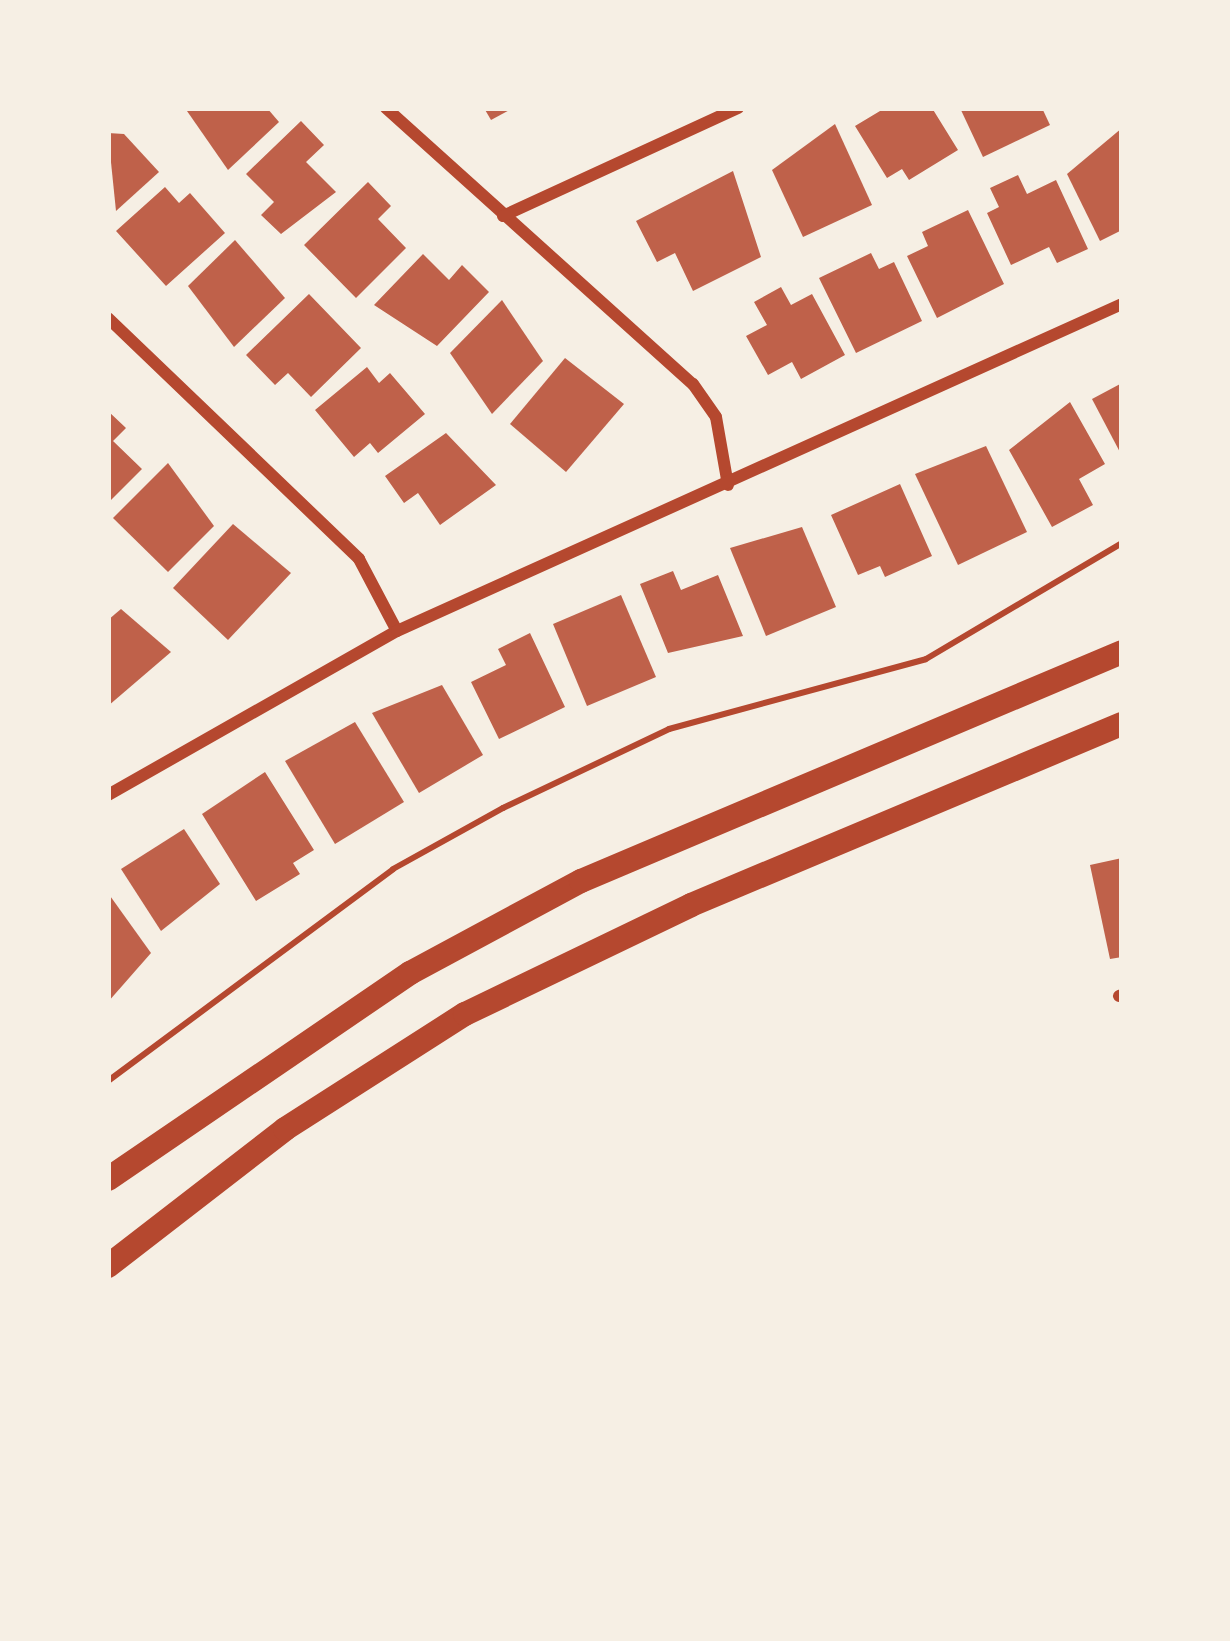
<!DOCTYPE html>
<style>
body{margin:0}
#map{position:relative;width:1230px;height:1641px;overflow:hidden;background:#f6efe4;font-family:"PT Serif",serif}
div>[style]{position:absolute}
[style*='--x']{left:calc(var(--x)*1px);top:calc(var(--y)*1px);width:calc(var(--w)*1px);rotate:calc(var(--a)*1deg)}
.building>*{inset:0;background:#bf614a}
.path>*{height:6px;margin:-3px;padding:0 3px;transform-origin:3px;border-radius:3px;background:#b5482f}
.minor>*{height:12px;margin:-6px;padding:0 6px;transform-origin:6px;border-radius:6px;background:#b5482f}
.secondary>*{height:24px;margin:-12px;padding:0 12px;transform-origin:12px;border-radius:12px;background:#b5482f}
span{translate:-50% -50%;white-space:nowrap;text-align:center;line-height:1.15;-webkit-text-stroke:9px #f6efe4;paint-order:stroke}
.frame{position:absolute;inset:0;border:111px solid #f6efe4;pointer-events:none}
</style>
<div id="map">
<div class="building">
<div style="clip-path:polygon(267px 108px,279px 122px,228px 170px,187px 111px)"></div>
<div style="clip-path:polygon(484px 108px,513px 108px,491px 120px)"></div>
<div style="clip-path:polygon(885px 108px,932px 108px,958px 150px,909px 180px,902px 169px,887px 178px,855px 126px)"></div>
<div style="clip-path:polygon(960px 108px,1042px 108px,1050px 125px,983px 157px)"></div>
<div style="clip-path:polygon(301px 121px,324px 145px,306px 162px,336px 192px,281px 234px,261px 215px,274px 202px,246px 174px)"></div>
<div style="clip-path:polygon(835px 124px,872px 205px,803px 237px,772px 170px)"></div>
<div style="clip-path:polygon(1122px 128px,1122px 230px,1100px 241px,1067px 174px)"></div>
<div style="clip-path:polygon(108px 133px,124px 134px,159px 172px,116px 211px)"></div>
<div style="clip-path:polygon(733px 171px,761px 257px,693px 291px,675px 253px,657px 262px,636px 221px)"></div>
<div style="clip-path:polygon(1018px 175px,1027px 194px,1056px 180px,1088px 249px,1057px 263px,1049px 247px,1011px 265px,987px 213px,999px 207px,990px 188px)"></div>
<div style="clip-path:polygon(368px 182px,391px 206px,378px 219px,406px 248px,356px 298px,304px 245px)"></div>
<div style="clip-path:polygon(165px 187px,179px 203px,190px 193px,225px 233px,166px 286px,116px 231px)"></div>
<div style="clip-path:polygon(968px 210px,1004px 284px,937px 318px,907px 256px,928px 246px,922px 232px)"></div>
<div style="clip-path:polygon(235px 240px,285px 298px,234px 347px,188px 286px)"></div>
<div style="clip-path:polygon(871px 253px,879px 269px,894px 262px,922px 321px,856px 353px,819px 278px)"></div>
<div style="clip-path:polygon(423px 254px,449px 280px,462px 265px,489px 292px,437px 346px,374px 305px)"></div>
<div style="clip-path:polygon(781px 287px,791px 305px,812px 294px,845px 355px,801px 379px,792px 362px,768px 375px,746px 336px,767px 325px,754px 302px)"></div>
<div style="clip-path:polygon(309px 294px,361px 348px,311px 397px,288px 373px,275px 385px,246px 355px)"></div>
<div style="clip-path:polygon(502px 300px,543px 361px,492px 414px,450px 353px)"></div>
<div style="clip-path:polygon(565px 358px,624px 404px,566px 472px,510px 424px)"></div>
<div style="clip-path:polygon(367px 367px,379px 383px,390px 373px,425px 414px,378px 453px,370px 443px,354px 457px,315px 410px)"></div>
<div style="clip-path:polygon(1122px 383px,1122px 456px,1092px 399px)"></div>
<div style="clip-path:polygon(1070px 402px,1105px 464px,1079px 479px,1093px 505px,1052px 527px,1009px 450px)"></div>
<div style="clip-path:polygon(108px 411px,126px 428px,113px 441px,142px 469px,108px 503px)"></div>
<div style="clip-path:polygon(446px 433px,496px 485px,440px 525px,418px 493px,404px 503px,385px 476px)"></div>
<div style="clip-path:polygon(986px 446px,1027px 532px,958px 565px,915px 474px)"></div>
<div style="clip-path:polygon(168px 463px,214px 526px,168px 572px,113px 518px)"></div>
<div style="clip-path:polygon(900px 484px,932px 556px,885px 577px,880px 566px,858px 575px,831px 515px)"></div>
<div style="clip-path:polygon(233px 524px,291px 573px,228px 640px,173px 588px)"></div>
<div style="clip-path:polygon(802px 527px,836px 607px,766px 636px,730px 548px)"></div>
<div style="clip-path:polygon(673px 571px,681px 590px,718px 575px,743px 636px,668px 653px,640px 584px)"></div>
<div style="clip-path:polygon(621px 595px,656px 677px,587px 706px,553px 624px)"></div>
<div style="clip-path:polygon(121px 609px,171px 652px,108px 706px,108px 620px)"></div>
<div style="clip-path:polygon(530px 633px,565px 707px,499px 739px,471px 682px,506px 665px,498px 649px)"></div>
<div style="clip-path:polygon(442px 685px,483px 755px,419px 793px,372px 713px)"></div>
<div style="clip-path:polygon(355px 722px,404px 802px,335px 844px,285px 761px)"></div>
<div style="clip-path:polygon(265px 772px,314px 850px,293px 863px,300px 874px,256px 901px,202px 814px)"></div>
<div style="clip-path:polygon(184px 829px,220px 884px,161px 931px,121px 869px)"></div>
<div style="clip-path:polygon(1122px 858px,1122px 957px,1110px 959px,1090px 865px)"></div>
<div style="clip-path:polygon(108px 893px,151px 953px,108px 1002px)"></div>
</div>
<div class="path">
<div style="--x:108;--y:1081;--w:355;--a:-36.6"></div>
<div style="--x:393;--y:869;--w:126;--a:-29"></div>
<div style="--x:503;--y:808;--w:184;--a:-25.4"></div>
<div style="--x:669;--y:729;--w:266;--a:-15.2"></div>
<div style="--x:926;--y:659;--w:228;--a:-30.6"></div>
</div>
<div class="minor">
<div style="--x:386;--y:108;--w:413;--a:42"></div>
<div style="--x:693;--y:384;--w:40;--a:55.1"></div>
<div style="--x:716;--y:417;--w:69;--a:80"></div>
<div style="--x:503;--y:216;--w:259;--a:-24.7"></div>
<div style="--x:108;--y:318;--w:348;--a:43.8"></div>
<div style="--x:359;--y:559;--w:81;--a:62.2"></div>
<div style="--x:108;--y:795;--w:332;--a:-29.6"></div>
<div style="--x:397;--y:631;--w:795;--a:-24.28"></div>
<div style="--x:1119;--y:996;--w:3;--a:-18"></div>
</div>
<div class="secondary">
<div style="--x:108;--y:1179;--w:366;--a:-34.3"></div>
<div style="--x:410;--y:973;--w:194;--a:-28.3"></div>
<div style="--x:581;--y:881;--w:587;--a:-22.94"></div>
<div style="--x:108;--y:1266;--w:224;--a:-37.7"></div>
<div style="--x:285;--y:1129;--w:214;--a:-32.6"></div>
<div style="--x:465;--y:1014;--w:251;--a:-25.7"></div>
<div style="--x:691;--y:905;--w:467;--a:-22.8"></div>
</div>
<div class="frame"></div>
</div>
